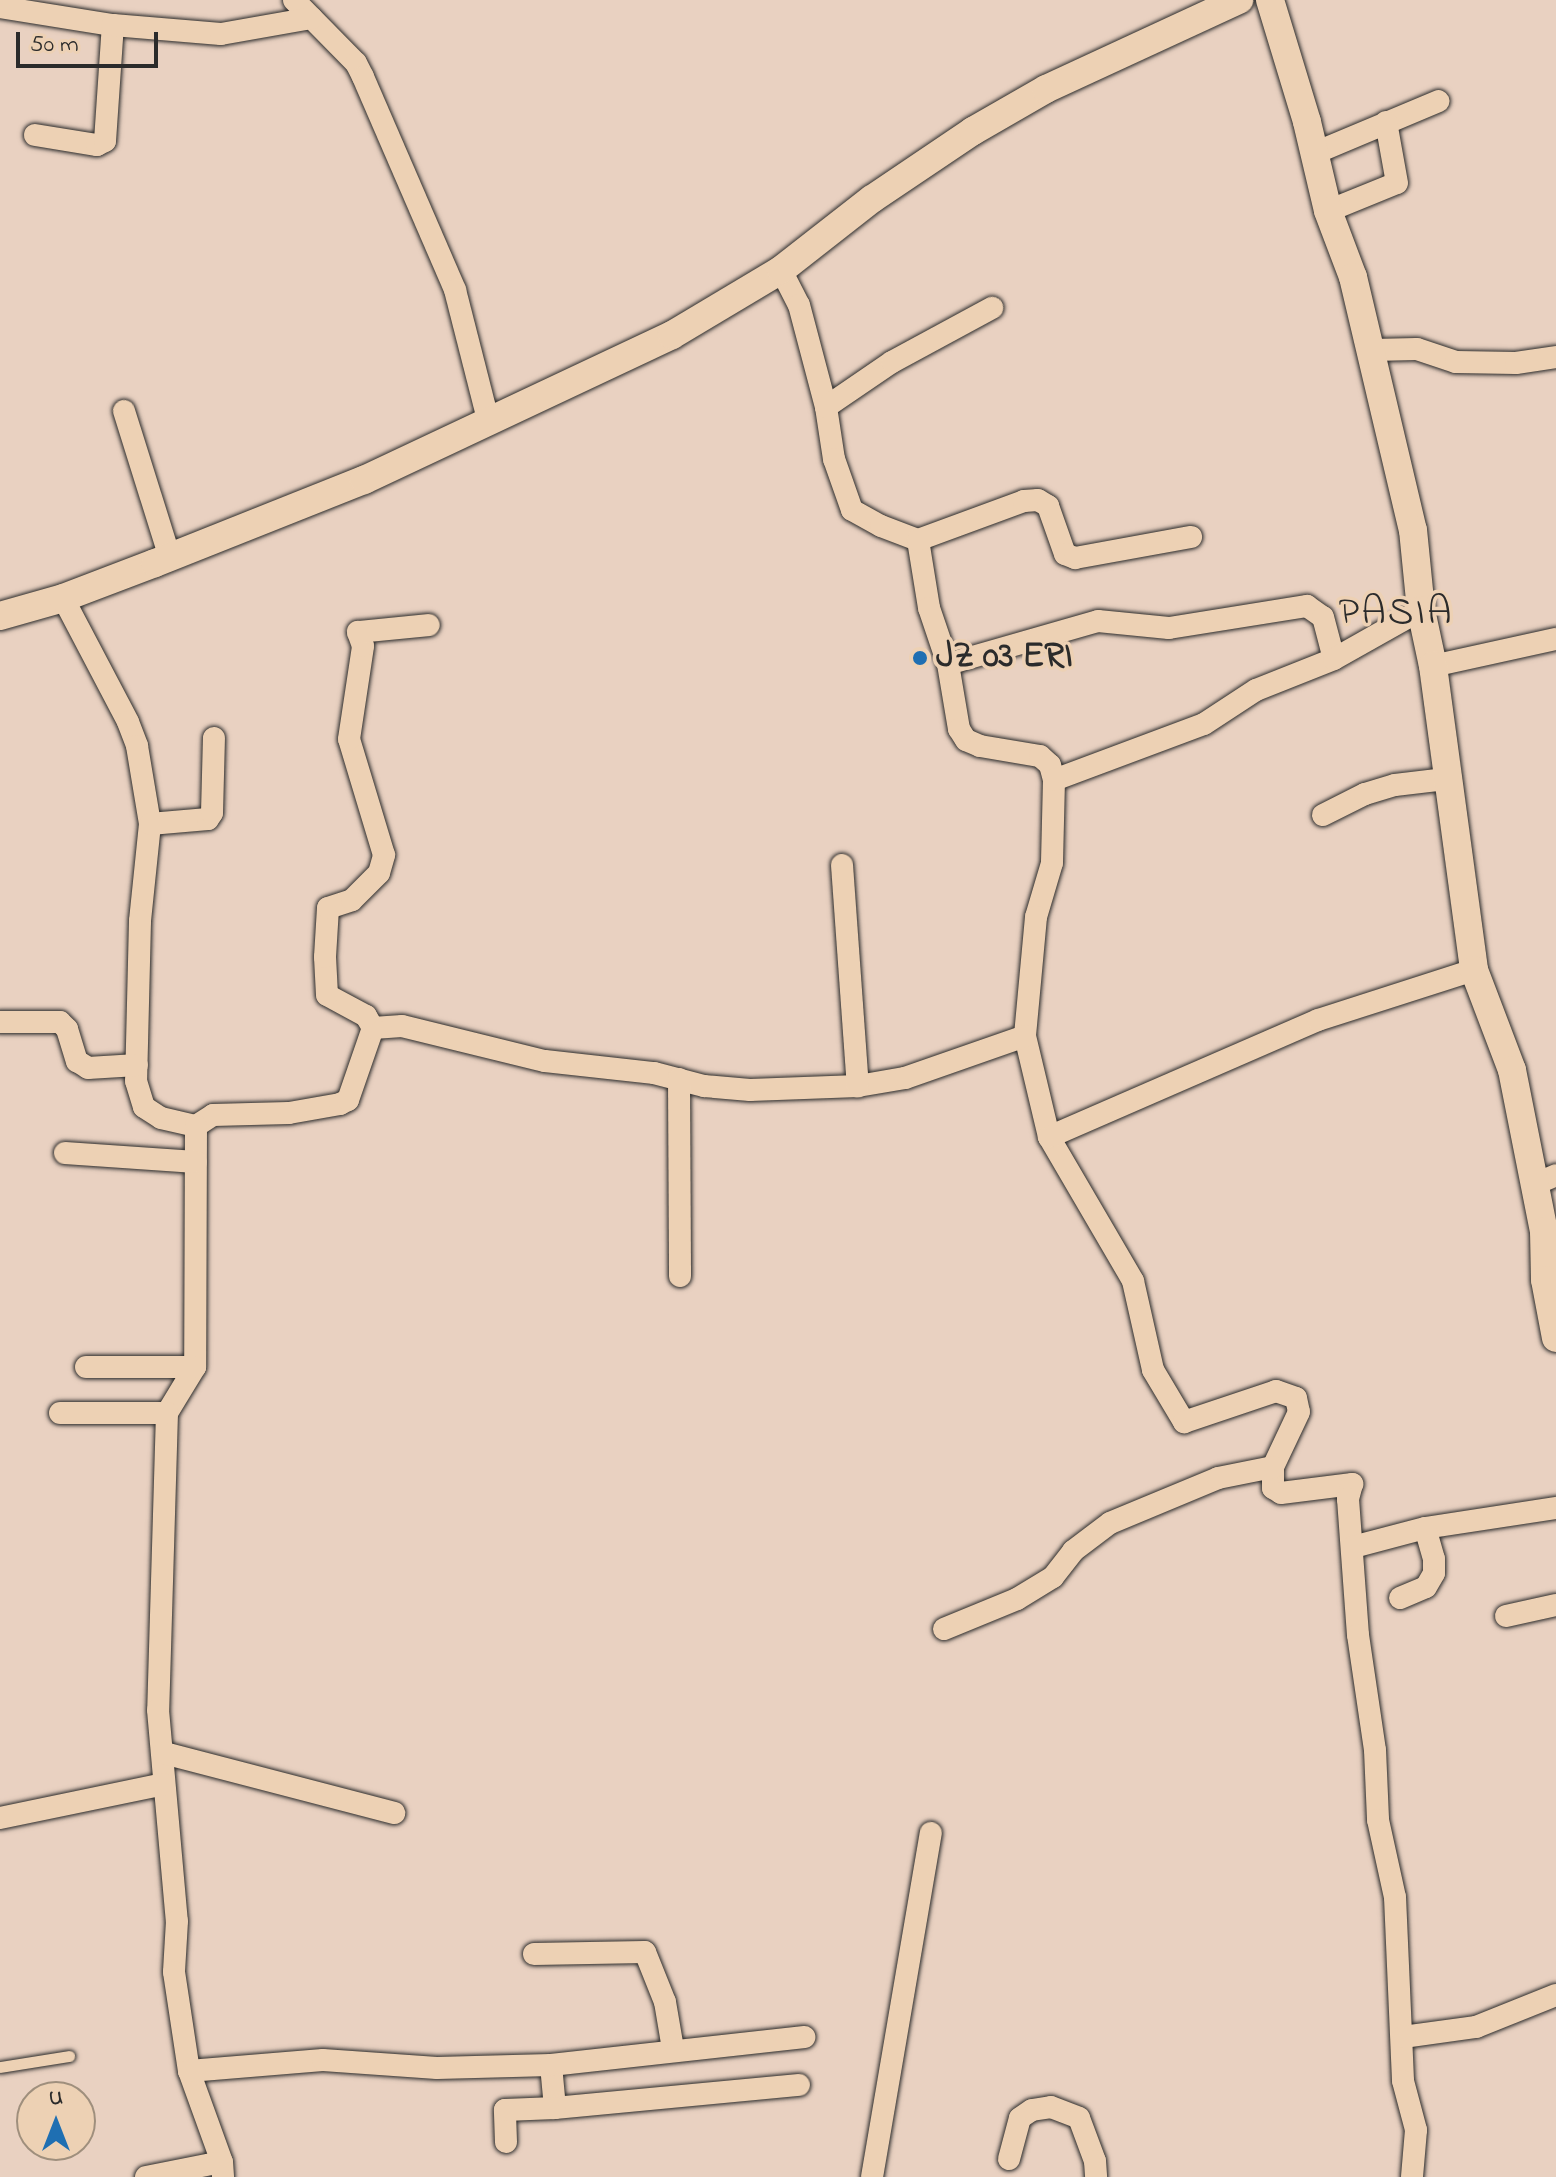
<!DOCTYPE html>
<style>
body{margin:0}
#map{position:relative;width:1556px;height:2177px;overflow:hidden;background:#e9d1c1;font-family:"Indie Flower",sans-serif}
div>[style]{position:absolute}
[style*='--x']{left:calc(var(--x)*1px);top:calc(var(--y)*1px);width:calc(var(--w)*1px);rotate:calc(var(--a)*1deg)}
.roads{filter:drop-shadow(0 0 2px #2b2b2b) drop-shadow(0 0 2px #2b2b2b)}
.service>*{height:11px;margin:-5.5px;padding:0 5.5px;transform-origin:5.5px;border-radius:5.5px;background:#edd1b4}
.minor>*{height:22px;margin:-11px;padding:0 11px;transform-origin:11px;border-radius:11px;background:#edd1b4}
.tertiary>*{height:28px;margin:-14px;padding:0 14px;transform-origin:14px;border-radius:14px;background:#edd1b4}
.dots>*{width:22px;height:22px;translate:-50% -50%;box-sizing:border-box;border:4px solid #edd1b4;border-radius:50%}
span{translate:-50% -50%;white-space:nowrap;text-align:center;line-height:1.15;-webkit-text-stroke:7px #edd1b4;paint-order:stroke}
.poi-label{font-size:36px;color:#2b2b2b;font-weight:700}
.left{translate:0 -50%;text-align:left}
.quarter-label{font-size:40px;color:#2b2b2b;letter-spacing:2px}
.north{position:absolute;left:16px;top:2081px;width:80px;height:80px;box-sizing:border-box;background:#edd1b4;border:2px solid #9f8f7d;border-radius:50%;rotate:0deg;font-size:22px;font-weight:700;line-height:32px;text-align:center;color:#2b2b2b}
.north::after{content:'';display:block;margin:auto;width:28px;height:36px;background:#1f6fb2;clip-path:polygon(50% 0,100% 100%,50% 72%,0 100%)}
.scale{position:absolute;left:16px;top:32px;width:142px;height:36px;box-sizing:border-box;border:4px solid #2b2b2b;border-top:0;padding-left:10px;font-size:24px;line-height:28px;white-space:nowrap;color:#2b2b2b;-webkit-text-stroke:6px #edd1b4;paint-order:stroke}
</style>
<div id="map">
<div class="roads">
<div class="service">
<div style="--x:0;--y:2067;--w:70;--a:-9.1"></div>
</div>
<div class="minor">
<div style="--x:294;--y:0;--w:88;--a:45.5"></div>
<div style="--x:356;--y:63;--w:16;--a:63"></div>
<div style="--x:363;--y:77;--w:232;--a:66.6"></div>
<div style="--x:455;--y:290;--w:133;--a:75.7"></div>
<div style="--x:0;--y:7;--w:114;--a:9.1"></div>
<div style="--x:35;--y:135;--w:63;--a:9.2"></div>
<div style="--x:97;--y:145;--w:9;--a:-27"></div>
<div style="--x:105;--y:141;--w:116;--a:-86.1"></div>
<div style="--x:113;--y:25;--w:108;--a:4.8"></div>
<div style="--x:221;--y:34;--w:92;--a:-10"></div>
<div style="--x:1315;--y:153;--w:134;--a:-22.8"></div>
<div style="--x:1328;--y:211;--w:74;--a:-22.1"></div>
<div style="--x:1397;--y:183;--w:62;--a:-100.2"></div>
<div style="--x:781;--y:270;--w:39;--a:63"></div>
<div style="--x:799;--y:305;--w:106;--a:75.2"></div>
<div style="--x:826;--y:407;--w:53;--a:81.3"></div>
<div style="--x:834;--y:459;--w:54;--a:70.6"></div>
<div style="--x:852;--y:510;--w:33;--a:29"></div>
<div style="--x:881;--y:526;--w:40;--a:21"></div>
<div style="--x:918;--y:540;--w:69;--a:80.8"></div>
<div style="--x:929;--y:608;--w:59;--a:71.3"></div>
<div style="--x:948;--y:664;--w:66;--a:80.4"></div>
<div style="--x:959;--y:729;--w:13;--a:58"></div>
<div style="--x:966;--y:740;--w:15;--a:23"></div>
<div style="--x:980;--y:746;--w:61;--a:9.5"></div>
<div style="--x:1040;--y:756;--w:13;--a:42"></div>
<div style="--x:1050;--y:765;--w:16;--a:75"></div>
<div style="--x:1054;--y:780;--w:83;--a:91.4"></div>
<div style="--x:1052;--y:863;--w:56;--a:106.5"></div>
<div style="--x:1036;--y:917;--w:120;--a:95.3"></div>
<div style="--x:1025;--y:1036;--w:104;--a:76.6"></div>
<div style="--x:1049;--y:1137;--w:167;--a:59.7"></div>
<div style="--x:1133;--y:1281;--w:91;--a:77.3"></div>
<div style="--x:1153;--y:1370;--w:61;--a:59.2"></div>
<div style="--x:1184;--y:1422;--w:97;--a:-18.6"></div>
<div style="--x:1276;--y:1391;--w:21;--a:19"></div>
<div style="--x:1296;--y:1398;--w:14;--a:78"></div>
<div style="--x:1299;--y:1412;--w:61;--a:115.3"></div>
<div style="--x:1273;--y:1467;--w:21;--a:90"></div>
<div style="--x:1273;--y:1488;--w:9;--a:32"></div>
<div style="--x:1281;--y:1493;--w:72;--a:-7.2"></div>
<div style="--x:1352;--y:1484;--w:16;--a:105"></div>
<div style="--x:1348;--y:1499;--w:136;--a:85.8"></div>
<div style="--x:1358;--y:1635;--w:116;--a:81.6"></div>
<div style="--x:1375;--y:1750;--w:70;--a:87.5"></div>
<div style="--x:1378;--y:1820;--w:79;--a:77.6"></div>
<div style="--x:1395;--y:1897;--w:184;--a:87.5"></div>
<div style="--x:1403;--y:2081;--w:51;--a:75.1"></div>
<div style="--x:1416;--y:2130;--w:47;--a:94.9"></div>
<div style="--x:1372;--y:350;--w:45;--a:-1.3"></div>
<div style="--x:1417;--y:349;--w:41;--a:18.4"></div>
<div style="--x:1456;--y:362;--w:60;--a:1"></div>
<div style="--x:1516;--y:363;--w:40;--a:-8.5"></div>
<div style="--x:826;--y:407;--w:80;--a:-34.3"></div>
<div style="--x:892;--y:362;--w:114;--a:-28.4"></div>
<div style="--x:124;--y:411;--w:151;--a:72.6"></div>
<div style="--x:918;--y:540;--w:113;--a:-20.2"></div>
<div style="--x:1024;--y:501;--w:14;--a:-4"></div>
<div style="--x:1038;--y:500;--w:12;--a:31"></div>
<div style="--x:1048;--y:506;--w:51;--a:70.5"></div>
<div style="--x:1065;--y:554;--w:11;--a:22"></div>
<div style="--x:1075;--y:558;--w:118;--a:-10.3"></div>
<div style="--x:63;--y:598;--w:140;--a:62.3"></div>
<div style="--x:128;--y:722;--w:26;--a:69"></div>
<div style="--x:137;--y:746;--w:79;--a:80.5"></div>
<div style="--x:150;--y:824;--w:98;--a:95.9"></div>
<div style="--x:140;--y:921;--w:160;--a:91.4"></div>
<div style="--x:136;--y:1081;--w:27;--a:73"></div>
<div style="--x:144;--y:1107;--w:20;--a:33"></div>
<div style="--x:161;--y:1118;--w:36;--a:13"></div>
<div style="--x:196;--y:1126;--w:20;--a:-33"></div>
<div style="--x:213;--y:1115;--w:76;--a:-1.5"></div>
<div style="--x:289;--y:1113;--w:52;--a:-10"></div>
<div style="--x:340;--y:1104;--w:9;--a:-27"></div>
<div style="--x:348;--y:1100;--w:76;--a:-70.9"></div>
<div style="--x:373;--y:1028;--w:29;--a:-4"></div>
<div style="--x:402;--y:1026;--w:147;--a:13.8"></div>
<div style="--x:545;--y:1061;--w:110;--a:6.3"></div>
<div style="--x:654;--y:1073;--w:52;--a:14.6"></div>
<div style="--x:704;--y:1086;--w:46;--a:5"></div>
<div style="--x:750;--y:1090;--w:108;--a:-2.1"></div>
<div style="--x:858;--y:1086;--w:48;--a:-9.7"></div>
<div style="--x:905;--y:1078;--w:127;--a:-19.3"></div>
<div style="--x:948;--y:664;--w:156;--a:-16"></div>
<div style="--x:1098;--y:621;--w:71;--a:5.6"></div>
<div style="--x:1169;--y:628;--w:140;--a:-9.1"></div>
<div style="--x:1307;--y:606;--w:19;--a:35"></div>
<div style="--x:1323;--y:617;--w:43;--a:75.3"></div>
<div style="--x:1433;--y:666;--w:126;--a:-12.4"></div>
<div style="--x:1054;--y:780;--w:160;--a:-20.5"></div>
<div style="--x:1204;--y:724;--w:62;--a:-33.2"></div>
<div style="--x:1256;--y:690;--w:84;--a:-21.7"></div>
<div style="--x:1334;--y:659;--w:100;--a:-29.4"></div>
<div style="--x:1323;--y:815;--w:47;--a:-26.6"></div>
<div style="--x:1365;--y:794;--w:31;--a:-17"></div>
<div style="--x:1395;--y:785;--w:51;--a:-6.7"></div>
<div style="--x:150;--y:824;--w:58;--a:-4.9"></div>
<div style="--x:208;--y:819;--w:7;--a:-56"></div>
<div style="--x:212;--y:813;--w:75;--a:-88.5"></div>
<div style="--x:842;--y:865;--w:222;--a:85.9"></div>
<div style="--x:0;--y:1022;--w:60;--a:0"></div>
<div style="--x:60;--y:1022;--w:10;--a:45"></div>
<div style="--x:67;--y:1029;--w:34;--a:73"></div>
<div style="--x:77;--y:1061;--w:13;--a:32"></div>
<div style="--x:88;--y:1068;--w:49;--a:-3.5"></div>
<div style="--x:373;--y:1028;--w:14;--a:-120"></div>
<div style="--x:366;--y:1016;--w:44;--a:-151.7"></div>
<div style="--x:327;--y:995;--w:38;--a:-93"></div>
<div style="--x:325;--y:957;--w:49;--a:-86.5"></div>
<div style="--x:328;--y:908;--w:25;--a:-18"></div>
<div style="--x:352;--y:900;--w:38;--a:-45"></div>
<div style="--x:379;--y:873;--w:19;--a:-74"></div>
<div style="--x:384;--y:855;--w:121;--a:-106.8"></div>
<div style="--x:349;--y:739;--w:94;--a:-81.4"></div>
<div style="--x:363;--y:646;--w:15;--a:-110"></div>
<div style="--x:358;--y:632;--w:71;--a:-5.6"></div>
<div style="--x:679;--y:1079;--w:197;--a:89.7"></div>
<div style="--x:196;--y:1126;--w:241;--a:90.2"></div>
<div style="--x:195;--y:1367;--w:54;--a:121.3"></div>
<div style="--x:167;--y:1413;--w:297;--a:91.7"></div>
<div style="--x:158;--y:1710;--w:212;--a:84.9"></div>
<div style="--x:177;--y:1921;--w:51;--a:93.4"></div>
<div style="--x:174;--y:1972;--w:100;--a:81.4"></div>
<div style="--x:189;--y:2071;--w:97;--a:70.1"></div>
<div style="--x:222;--y:2162;--w:15;--a:86"></div>
<div style="--x:1049;--y:1137;--w:293;--a:-23.5"></div>
<div style="--x:1318;--y:1020;--w:164;--a:-17.8"></div>
<div style="--x:65;--y:1153;--w:131;--a:3.9"></div>
<div style="--x:1533;--y:1185;--w:25;--a:-23"></div>
<div style="--x:86;--y:1367;--w:109;--a:0"></div>
<div style="--x:60;--y:1413;--w:107;--a:0"></div>
<div style="--x:1353;--y:1547;--w:74;--a:-14.8"></div>
<div style="--x:1425;--y:1528;--w:133;--a:-8.7"></div>
<div style="--x:1400;--y:1598;--w:28;--a:-23"></div>
<div style="--x:1426;--y:1587;--w:16;--a:-60"></div>
<div style="--x:1434;--y:1573;--w:14;--a:-90"></div>
<div style="--x:1434;--y:1559;--w:32;--a:-106"></div>
<div style="--x:1506;--y:1616;--w:51;--a:-12.4"></div>
<div style="--x:944;--y:1629;--w:79;--a:-22.3"></div>
<div style="--x:1017;--y:1599;--w:42;--a:-31.4"></div>
<div style="--x:1053;--y:1577;--w:33;--a:-52"></div>
<div style="--x:1073;--y:1551;--w:46;--a:-37.1"></div>
<div style="--x:1110;--y:1523;--w:117;--a:-22.6"></div>
<div style="--x:1218;--y:1478;--w:56;--a:-11.3"></div>
<div style="--x:164;--y:1753;--w:238;--a:14.6"></div>
<div style="--x:0;--y:1818;--w:167;--a:-11.7"></div>
<div style="--x:534;--y:1954;--w:111;--a:-1"></div>
<div style="--x:645;--y:1952;--w:54;--a:68.2"></div>
<div style="--x:665;--y:2002;--w:48;--a:80.3"></div>
<div style="--x:1403;--y:2037;--w:74;--a:-7.8"></div>
<div style="--x:1476;--y:2027;--w:86;--a:-21.8"></div>
<div style="--x:551;--y:2065;--w:43;--a:84.7"></div>
<div style="--x:555;--y:2108;--w:245;--a:-5.4"></div>
<div style="--x:189;--y:2071;--w:134;--a:-4.7"></div>
<div style="--x:323;--y:2060;--w:114;--a:4"></div>
<div style="--x:437;--y:2068;--w:114;--a:-1.5"></div>
<div style="--x:551;--y:2065;--w:255;--a:-6.3"></div>
<div style="--x:506;--y:2142;--w:32;--a:-92"></div>
<div style="--x:505;--y:2110;--w:50;--a:-2.3"></div>
<div style="--x:1009;--y:2159;--w:42;--a:-75"></div>
<div style="--x:1020;--y:2118;--w:14;--a:-34"></div>
<div style="--x:1032;--y:2110;--w:19;--a:-9"></div>
<div style="--x:1051;--y:2107;--w:30;--a:21"></div>
<div style="--x:1079;--y:2118;--w:46;--a:69.6"></div>
<div style="--x:1095;--y:2161;--w:16;--a:86"></div>
<div style="--x:146;--y:2177;--w:77;--a:-11.2"></div>
<div style="--x:872;--y:2177;--w:349;--a:-80.3"></div>
</div>
<div class="tertiary">
<div style="--x:1270;--y:0;--w:127;--a:73.1"></div>
<div style="--x:1307;--y:122;--w:91;--a:76.7"></div>
<div style="--x:1328;--y:211;--w:71;--a:69.3"></div>
<div style="--x:1353;--y:277;--w:260;--a:76.7"></div>
<div style="--x:1413;--y:530;--w:80;--a:84.3"></div>
<div style="--x:1421;--y:610;--w:57;--a:77.9"></div>
<div style="--x:1433;--y:666;--w:307;--a:82.3"></div>
<div style="--x:1474;--y:970;--w:107;--a:69.2"></div>
<div style="--x:1512;--y:1070;--w:164;--a:78.8"></div>
<div style="--x:1544;--y:1231;--w:49;--a:88.8"></div>
<div style="--x:1545;--y:1280;--w:59;--a:79.3"></div>
<div style="--x:0;--y:616;--w:66;--a:-15.9"></div>
<div style="--x:63;--y:598;--w:98;--a:-20.8"></div>
<div style="--x:155;--y:563;--w:225;--a:-21.7"></div>
<div style="--x:364;--y:480;--w:340;--a:-25.2"></div>
<div style="--x:672;--y:335;--w:127;--a:-30.8"></div>
<div style="--x:781;--y:270;--w:115;--a:-38"></div>
<div style="--x:872;--y:199;--w:122;--a:-34"></div>
<div style="--x:973;--y:131;--w:84;--a:-29.9"></div>
<div style="--x:1046;--y:89;--w:213;--a:-24.8"></div>
</div>
</div>
<div class="dots">
<div style="left:920px;top:658px;background:#1f6fb2"></div>
</div>
<div class="poi-label">
<span class="left" style="left:936px;top:658px">JZ 03 ERI</span>
</div>
<div class="quarter-label">
<span style="left:1396px;top:614px">PASIA</span>
</div>
<div class="north">U</div>
<div class="scale">50 m</div>
</div>
